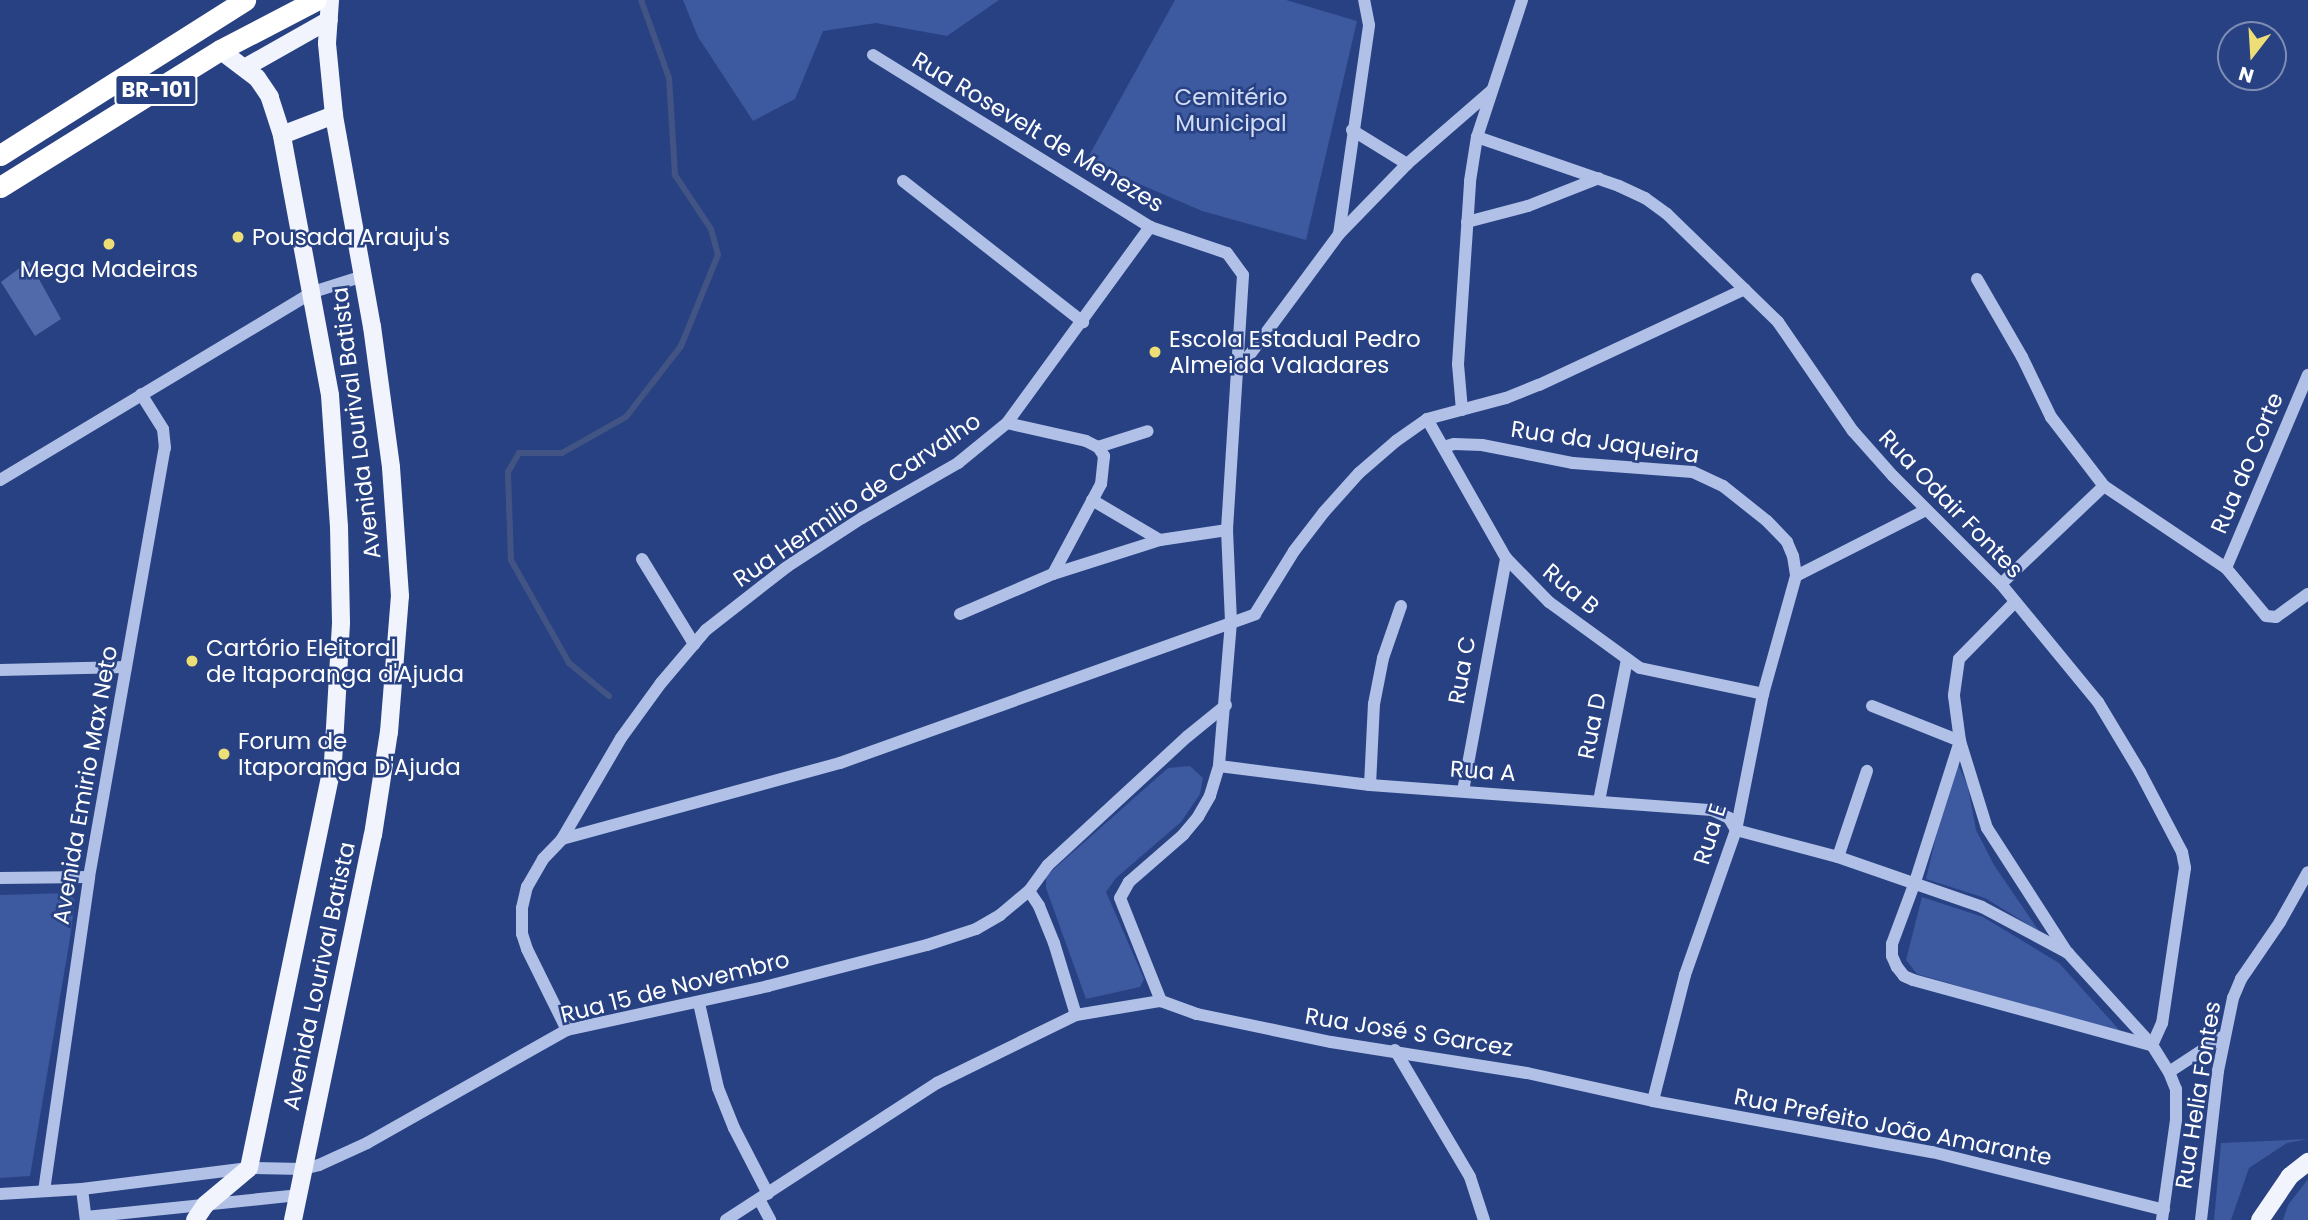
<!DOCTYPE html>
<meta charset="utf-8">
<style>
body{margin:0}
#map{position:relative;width:2308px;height:1220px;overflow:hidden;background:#284182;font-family:Poppins,sans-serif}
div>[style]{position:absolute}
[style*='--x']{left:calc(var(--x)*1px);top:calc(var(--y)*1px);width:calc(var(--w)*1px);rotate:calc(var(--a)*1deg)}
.green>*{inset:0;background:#3d599f}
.stream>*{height:6px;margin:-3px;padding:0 3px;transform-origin:3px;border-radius:3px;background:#425484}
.building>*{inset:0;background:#506aaa}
.minor>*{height:12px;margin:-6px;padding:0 6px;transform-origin:6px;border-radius:6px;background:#b0c0e6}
.major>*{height:18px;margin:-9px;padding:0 9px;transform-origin:9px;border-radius:9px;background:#f1f4fd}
.highway>*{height:21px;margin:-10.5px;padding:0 10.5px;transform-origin:10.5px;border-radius:10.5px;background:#fff}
.dots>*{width:19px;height:19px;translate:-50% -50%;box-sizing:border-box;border:4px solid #284182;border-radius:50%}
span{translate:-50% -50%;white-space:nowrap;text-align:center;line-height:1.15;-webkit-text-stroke:5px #284182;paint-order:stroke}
.shield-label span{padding:2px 5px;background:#284182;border:2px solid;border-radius:5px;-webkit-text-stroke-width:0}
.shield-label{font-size:21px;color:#fff;font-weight:700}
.park-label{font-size:23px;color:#d3ddf5}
.street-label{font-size:23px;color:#fff}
.poi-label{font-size:23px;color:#fff}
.left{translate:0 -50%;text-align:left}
.north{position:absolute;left:2217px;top:21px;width:70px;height:70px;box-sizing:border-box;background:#284182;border:2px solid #7e8db4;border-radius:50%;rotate:197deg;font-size:19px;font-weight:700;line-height:28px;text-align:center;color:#fff}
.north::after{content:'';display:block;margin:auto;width:24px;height:32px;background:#eede76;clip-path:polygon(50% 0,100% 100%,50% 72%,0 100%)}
</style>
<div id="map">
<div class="green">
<div style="clip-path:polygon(683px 0,999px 0,947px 36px,876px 23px,823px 31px,795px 99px,753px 121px,698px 37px)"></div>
<div style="clip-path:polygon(1175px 0,1286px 0,1357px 21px,1306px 240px,1202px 211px,1086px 161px)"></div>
<div style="clip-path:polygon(1955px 757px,1968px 787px,1976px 830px,1994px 865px,2039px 931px,1985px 898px,1926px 879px)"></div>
<div style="clip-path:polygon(1190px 766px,1203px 778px,1200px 794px,1181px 822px,1116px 878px,1106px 892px,1144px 979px,1140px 987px,1086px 999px,1046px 888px,1046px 876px,1168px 768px)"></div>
<div style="clip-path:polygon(68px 893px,75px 900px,70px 938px,30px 1176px,0 1178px,0 895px)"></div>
<div style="clip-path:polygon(1922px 897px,1983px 917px,2059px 963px,2122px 1033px,1917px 974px,1906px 960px)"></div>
<div style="clip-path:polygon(2308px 1139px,2287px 1143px,2249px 1168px,2231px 1220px,2214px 1220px,2221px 1143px)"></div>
<div style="clip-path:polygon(2308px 1179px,2308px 1220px,2283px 1220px,2288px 1205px)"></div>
</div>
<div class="stream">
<div style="--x:609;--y:696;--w:52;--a:-140.5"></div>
<div style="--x:569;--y:663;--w:118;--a:-119.4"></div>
<div style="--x:511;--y:560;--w:88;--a:-92"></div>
<div style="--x:508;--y:472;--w:22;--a:-60"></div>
<div style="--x:519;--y:453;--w:43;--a:0"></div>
<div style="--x:562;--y:453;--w:73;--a:-29.4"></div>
<div style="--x:626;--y:417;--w:90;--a:-52.2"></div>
<div style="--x:681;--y:346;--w:98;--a:-67.9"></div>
<div style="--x:718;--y:255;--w:27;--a:-105"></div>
<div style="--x:711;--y:229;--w:65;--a:-123.7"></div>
<div style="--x:675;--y:175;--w:97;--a:-93.5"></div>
<div style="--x:669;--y:78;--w:83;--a:-109.7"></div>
</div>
<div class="building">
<div style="clip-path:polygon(29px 261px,61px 319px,35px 336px,1px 282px)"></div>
</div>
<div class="minor">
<div style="--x:873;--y:55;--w:326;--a:31.8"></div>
<div style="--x:1150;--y:227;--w:81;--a:18.7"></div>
<div style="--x:1227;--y:253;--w:27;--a:54"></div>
<div style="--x:1243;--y:275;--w:256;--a:93.6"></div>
<div style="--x:1227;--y:530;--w:92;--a:87.5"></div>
<div style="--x:1231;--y:622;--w:144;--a:94.8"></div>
<div style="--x:1219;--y:766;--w:31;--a:107"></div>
<div style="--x:1210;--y:796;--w:24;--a:120"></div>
<div style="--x:1198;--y:817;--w:23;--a:130"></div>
<div style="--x:1183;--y:835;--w:72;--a:139"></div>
<div style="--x:1129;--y:882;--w:18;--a:119"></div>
<div style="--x:1120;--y:898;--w:111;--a:68.3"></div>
<div style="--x:1352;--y:130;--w:65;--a:31.7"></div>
<div style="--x:1477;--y:137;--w:150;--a:19"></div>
<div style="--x:1619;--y:186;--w:29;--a:25"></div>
<div style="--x:1645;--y:198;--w:27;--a:36"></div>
<div style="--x:1667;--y:214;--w:155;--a:44.2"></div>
<div style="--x:1778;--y:322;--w:132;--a:55.5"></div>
<div style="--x:1853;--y:431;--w:60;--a:48.4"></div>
<div style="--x:1893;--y:476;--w:153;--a:45"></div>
<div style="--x:2001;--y:584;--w:153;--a:50.6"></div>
<div style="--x:2098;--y:702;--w:82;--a:59"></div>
<div style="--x:2140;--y:772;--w:90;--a:62.3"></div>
<div style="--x:2182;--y:852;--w:16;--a:79"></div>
<div style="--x:2185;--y:868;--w:157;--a:98.4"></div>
<div style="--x:2162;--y:1023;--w:24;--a:114"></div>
<div style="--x:903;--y:181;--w:229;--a:38.1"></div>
<div style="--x:1467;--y:222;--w:63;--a:-14.7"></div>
<div style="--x:1528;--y:206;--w:76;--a:-21.5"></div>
<div style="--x:1339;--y:234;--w:211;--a:-81.8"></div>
<div style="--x:1369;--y:25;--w:25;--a:-101"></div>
<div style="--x:1977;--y:279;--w:90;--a:60"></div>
<div style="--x:2022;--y:357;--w:67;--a:64.2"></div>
<div style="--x:2051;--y:417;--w:87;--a:52.5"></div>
<div style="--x:2104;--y:486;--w:147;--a:33.9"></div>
<div style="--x:2226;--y:568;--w:62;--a:50.2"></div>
<div style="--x:2266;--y:616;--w:10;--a:6"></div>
<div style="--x:2276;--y:617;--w:39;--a:-36"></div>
<div style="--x:1237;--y:372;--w:172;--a:-53.5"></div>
<div style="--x:1339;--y:234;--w:98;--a:-45.8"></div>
<div style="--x:1407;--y:164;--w:111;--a:-41"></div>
<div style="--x:1462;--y:410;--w:46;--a:-95"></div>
<div style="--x:1458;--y:364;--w:183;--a:-86.2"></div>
<div style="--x:1470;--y:181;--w:45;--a:-81"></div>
<div style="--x:1477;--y:137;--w:144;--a:-71.8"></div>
<div style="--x:1427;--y:419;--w:160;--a:60.4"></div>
<div style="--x:1506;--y:558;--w:62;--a:45.7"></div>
<div style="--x:1549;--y:602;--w:112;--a:36"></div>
<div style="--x:1640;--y:668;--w:126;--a:11.9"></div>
<div style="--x:1007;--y:423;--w:81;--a:12.8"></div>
<div style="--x:1086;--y:441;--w:13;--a:27"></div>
<div style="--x:1098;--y:447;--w:11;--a:56"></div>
<div style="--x:1104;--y:456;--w:28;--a:96"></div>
<div style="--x:1101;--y:484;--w:102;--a:118.1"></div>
<div style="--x:1098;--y:447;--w:52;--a:-17.7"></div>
<div style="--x:1443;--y:447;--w:11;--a:-15"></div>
<div style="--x:1454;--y:444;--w:28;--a:2"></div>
<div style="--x:1482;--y:445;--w:93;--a:11.2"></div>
<div style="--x:1573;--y:463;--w:120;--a:4.3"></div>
<div style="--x:1693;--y:472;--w:33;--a:25"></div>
<div style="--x:1723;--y:486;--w:56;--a:38.5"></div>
<div style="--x:1767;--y:521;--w:29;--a:46"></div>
<div style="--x:1787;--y:542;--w:15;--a:67"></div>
<div style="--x:1793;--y:556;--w:20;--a:81"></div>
<div style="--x:1796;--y:576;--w:123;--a:105.6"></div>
<div style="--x:1763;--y:694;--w:139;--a:101.2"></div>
<div style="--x:1736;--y:830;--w:154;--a:109.4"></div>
<div style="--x:1685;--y:975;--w:130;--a:104.3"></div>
<div style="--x:0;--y:480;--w:365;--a:-31"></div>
<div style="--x:313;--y:292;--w:52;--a:-17.7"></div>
<div style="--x:1092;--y:500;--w:79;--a:30.5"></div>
<div style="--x:642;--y:559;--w:100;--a:58.5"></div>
<div style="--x:2226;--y:568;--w:210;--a:-67"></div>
<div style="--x:1796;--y:576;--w:146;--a:-26.9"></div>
<div style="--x:2001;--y:584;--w:142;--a:-43.6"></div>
<div style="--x:2015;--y:602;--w:80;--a:134.5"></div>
<div style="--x:1959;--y:659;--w:37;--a:98"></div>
<div style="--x:1954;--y:696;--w:45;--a:82.4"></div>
<div style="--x:1960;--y:741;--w:91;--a:72.8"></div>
<div style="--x:1987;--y:828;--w:148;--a:57.2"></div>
<div style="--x:960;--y:614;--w:101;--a:-23.3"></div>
<div style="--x:1053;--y:574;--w:112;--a:-17.6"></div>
<div style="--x:1160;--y:540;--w:68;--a:-8.5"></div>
<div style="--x:0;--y:670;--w:126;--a:-1.4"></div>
<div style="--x:1872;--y:706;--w:95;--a:21.7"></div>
<div style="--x:1960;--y:741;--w:148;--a:107.7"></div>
<div style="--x:1915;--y:882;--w:66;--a:110.4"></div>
<div style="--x:1892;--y:944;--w:12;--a:90"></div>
<div style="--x:1892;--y:956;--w:12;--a:66"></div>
<div style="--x:1897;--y:967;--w:11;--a:52"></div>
<div style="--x:1904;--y:976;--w:10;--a:24"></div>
<div style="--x:1913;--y:980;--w:247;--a:15.3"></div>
<div style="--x:1219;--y:766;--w:152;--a:7.2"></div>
<div style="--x:1370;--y:785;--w:343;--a:4.2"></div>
<div style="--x:1712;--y:810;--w:19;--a:25"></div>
<div style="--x:1729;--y:818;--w:14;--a:60"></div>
<div style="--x:1736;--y:830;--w:106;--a:14.8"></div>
<div style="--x:1838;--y:857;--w:152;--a:19.1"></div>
<div style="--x:1982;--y:907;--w:98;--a:28.1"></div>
<div style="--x:2068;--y:953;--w:125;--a:47.6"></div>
<div style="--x:2152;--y:1045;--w:32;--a:58"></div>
<div style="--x:2169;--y:1072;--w:18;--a:68"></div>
<div style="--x:2176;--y:1089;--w:31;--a:90"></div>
<div style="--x:2176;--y:1120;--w:101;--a:98"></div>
<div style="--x:1370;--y:785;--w:81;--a:-87.2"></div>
<div style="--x:1374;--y:704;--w:47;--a:-78.9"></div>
<div style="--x:1383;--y:658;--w:55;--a:-70.9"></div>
<div style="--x:1463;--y:791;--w:237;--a:-79.5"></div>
<div style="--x:1599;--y:801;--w:145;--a:-78.8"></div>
<div style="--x:562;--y:839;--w:288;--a:-15.3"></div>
<div style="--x:840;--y:763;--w:441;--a:-19.7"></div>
<div style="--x:1255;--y:614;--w:74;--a:-58.2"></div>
<div style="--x:1294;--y:551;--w:49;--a:-52.4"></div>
<div style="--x:1324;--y:512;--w:52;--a:-48.1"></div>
<div style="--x:1359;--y:473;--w:49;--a:-40.9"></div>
<div style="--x:1396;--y:441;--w:38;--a:-35"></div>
<div style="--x:1427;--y:419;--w:82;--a:-14.9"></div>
<div style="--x:1506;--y:398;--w:35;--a:-22"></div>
<div style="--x:1539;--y:385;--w:227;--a:-25"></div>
<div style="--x:1838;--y:857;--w:91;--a:-71.4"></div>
<div style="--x:0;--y:878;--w:89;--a:-0.6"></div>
<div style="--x:1029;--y:891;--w:18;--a:56"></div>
<div style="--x:1039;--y:906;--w:40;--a:68"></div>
<div style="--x:1054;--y:943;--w:75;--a:73"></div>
<div style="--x:699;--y:1003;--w:87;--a:77.4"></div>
<div style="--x:718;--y:1088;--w:43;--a:68.2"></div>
<div style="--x:734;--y:1128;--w:74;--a:62.7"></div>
<div style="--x:567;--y:1030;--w:90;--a:-116.3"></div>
<div style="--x:527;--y:949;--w:16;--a:-108"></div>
<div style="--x:522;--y:934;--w:26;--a:-90"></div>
<div style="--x:522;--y:908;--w:22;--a:-77"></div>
<div style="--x:527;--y:887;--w:32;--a:-60"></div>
<div style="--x:543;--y:859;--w:28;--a:-46"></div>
<div style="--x:562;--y:839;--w:117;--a:-59.7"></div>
<div style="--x:621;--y:738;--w:68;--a:-54"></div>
<div style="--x:661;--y:683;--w:70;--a:-49.7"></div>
<div style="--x:706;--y:630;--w:104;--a:-38"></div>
<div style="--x:788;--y:566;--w:88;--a:-33"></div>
<div style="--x:862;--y:518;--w:111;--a:-29.8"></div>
<div style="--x:958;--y:463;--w:63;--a:-39.2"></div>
<div style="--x:1007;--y:423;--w:243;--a:-53.9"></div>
<div style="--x:1395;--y:1050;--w:147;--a:59.4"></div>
<div style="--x:1470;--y:1177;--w:45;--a:72"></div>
<div style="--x:2169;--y:1072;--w:66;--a:-33.2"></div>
<div style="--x:82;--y:1189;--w:31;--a:83"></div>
<div style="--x:44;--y:1191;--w:317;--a:-81.8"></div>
<div style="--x:89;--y:877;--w:436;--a:-80"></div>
<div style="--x:165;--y:448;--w:19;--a:-96"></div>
<div style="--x:163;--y:429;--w:41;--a:-122.2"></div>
<div style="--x:0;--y:1194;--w:82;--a:-3.5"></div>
<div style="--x:82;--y:1189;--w:168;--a:-7.2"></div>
<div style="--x:249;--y:1168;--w:54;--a:1.1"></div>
<div style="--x:303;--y:1169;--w:16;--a:-14"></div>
<div style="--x:319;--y:1165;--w:53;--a:-24.6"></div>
<div style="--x:367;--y:1143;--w:230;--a:-29.5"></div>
<div style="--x:567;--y:1030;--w:206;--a:-12.3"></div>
<div style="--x:768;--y:986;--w:164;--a:-14.5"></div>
<div style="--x:927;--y:945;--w:52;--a:-18.1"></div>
<div style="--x:976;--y:929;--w:28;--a:-30"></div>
<div style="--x:1000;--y:915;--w:38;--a:-40"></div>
<div style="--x:1029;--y:891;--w:32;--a:-54"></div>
<div style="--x:1048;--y:865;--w:190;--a:-42.7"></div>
<div style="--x:1188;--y:736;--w:49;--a:-39.2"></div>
<div style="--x:759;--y:1199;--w:24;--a:62"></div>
<div style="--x:86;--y:1217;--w:213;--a:-5.9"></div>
<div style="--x:726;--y:1220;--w:252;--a:-33"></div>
<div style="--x:937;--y:1083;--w:155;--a:-26.1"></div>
<div style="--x:1076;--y:1015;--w:86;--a:-9.4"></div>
<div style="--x:1161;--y:1001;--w:38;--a:20"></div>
<div style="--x:1197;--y:1014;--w:137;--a:11.8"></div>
<div style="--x:1331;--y:1042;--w:198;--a:9"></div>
<div style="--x:1527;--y:1073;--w:129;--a:12.5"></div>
<div style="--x:1653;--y:1101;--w:284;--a:10.4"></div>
<div style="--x:1932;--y:1152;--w:239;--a:14"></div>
<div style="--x:2201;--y:1220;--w:150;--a:-83.5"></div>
<div style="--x:2218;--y:1071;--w:75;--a:-78.4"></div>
<div style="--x:2233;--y:998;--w:21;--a:-67"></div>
<div style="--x:2241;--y:979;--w:69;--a:-55.6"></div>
<div style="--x:2280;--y:922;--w:57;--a:-60.8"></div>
</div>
<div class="major">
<div style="--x:246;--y:67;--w:95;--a:-29.5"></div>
<div style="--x:282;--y:135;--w:56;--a:-21"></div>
<div style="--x:195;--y:1220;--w:18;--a:-56"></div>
<div style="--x:205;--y:1205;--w:57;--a:-40.1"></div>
<div style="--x:249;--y:1168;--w:415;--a:-78.3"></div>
<div style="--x:333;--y:762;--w:140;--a:-86.7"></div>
<div style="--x:341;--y:622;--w:95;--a:-91.2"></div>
<div style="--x:339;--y:527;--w:132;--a:-93.9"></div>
<div style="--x:330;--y:395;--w:264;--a:-100.5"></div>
<div style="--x:282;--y:135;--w:40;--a:-108"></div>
<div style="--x:270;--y:97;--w:23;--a:-124"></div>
<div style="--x:257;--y:78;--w:46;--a:-142.9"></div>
<div style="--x:293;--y:1220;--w:393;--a:-78.3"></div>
<div style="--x:373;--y:835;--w:104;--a:-81.2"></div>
<div style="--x:389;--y:732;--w:136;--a:-85.4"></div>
<div style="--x:400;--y:596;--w:129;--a:-94"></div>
<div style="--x:391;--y:467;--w:141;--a:-97.7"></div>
<div style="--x:372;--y:327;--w:215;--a:-100.2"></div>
<div style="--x:334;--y:115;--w:72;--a:-95.6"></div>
<div style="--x:327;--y:43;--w:43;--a:-86"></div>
<div style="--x:2260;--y:1220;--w:53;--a:-55.7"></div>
<div style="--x:2290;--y:1176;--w:23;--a:-38"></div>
</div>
<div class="highway">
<div style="--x:0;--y:155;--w:290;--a:-32.3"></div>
<div style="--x:0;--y:187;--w:259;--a:-31.9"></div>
<div style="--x:220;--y:50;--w:108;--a:-27.5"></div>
</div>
<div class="dots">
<div style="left:238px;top:237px;background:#eede76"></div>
<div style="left:109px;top:244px;background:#eede76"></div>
<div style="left:1155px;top:352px;background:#eede76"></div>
<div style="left:192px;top:661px;background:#eede76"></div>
<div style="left:224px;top:754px;background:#eede76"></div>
</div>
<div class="shield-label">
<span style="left:156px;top:90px">BR-101</span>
</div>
<div class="park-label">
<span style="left:1231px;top:110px">Cemitério<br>Municipal</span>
</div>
<div class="street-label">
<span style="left:1038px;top:132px;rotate:31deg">Rua Rosevelt de Menezes</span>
<span style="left:356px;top:423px;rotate:-97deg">Avenida Lourival Batista</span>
<span style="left:1605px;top:442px;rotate:8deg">Rua da Jaqueira</span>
<span style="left:2247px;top:463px;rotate:-67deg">Rua do Corte</span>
<span style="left:857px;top:500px;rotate:-34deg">Rua Hermilio de Carvalho</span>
<span style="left:1951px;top:504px;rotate:46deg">Rua Odair Fontes</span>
<span style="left:1571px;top:589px;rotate:40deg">Rua B</span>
<span style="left:1462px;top:670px;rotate:-80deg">Rua C</span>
<span style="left:1592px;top:726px;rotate:-79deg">Rua D</span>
<span style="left:1483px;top:771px;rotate:4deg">Rua A</span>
<span style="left:85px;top:785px;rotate:-80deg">Avenida Emirio Max Neto</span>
<span style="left:1710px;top:834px;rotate:-73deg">Rua E</span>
<span style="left:319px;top:976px;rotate:-78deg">Avenida Lourival Batista</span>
<span style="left:675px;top:987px;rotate:-14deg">Rua 15 de Novembro</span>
<span style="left:1409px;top:1032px;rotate:9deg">Rua José S Garcez</span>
<span style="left:2198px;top:1095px;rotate:-81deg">Rua Helia Fontes</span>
<span style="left:1893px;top:1127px;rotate:11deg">Rua Prefeito João Amarante</span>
</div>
<div class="poi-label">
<span class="left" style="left:252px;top:237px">Pousada Arauju's</span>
<span style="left:109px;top:269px">Mega Madeiras</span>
<span class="left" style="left:1169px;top:352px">Escola Estadual Pedro<br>Almeida Valadares</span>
<span class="left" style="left:206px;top:661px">Cartório Eleitoral<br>de Itaporanga d'Ajuda</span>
<span class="left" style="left:238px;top:754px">Forum de<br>Itaporanga D'Ajuda</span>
</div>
<div class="north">N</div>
</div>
